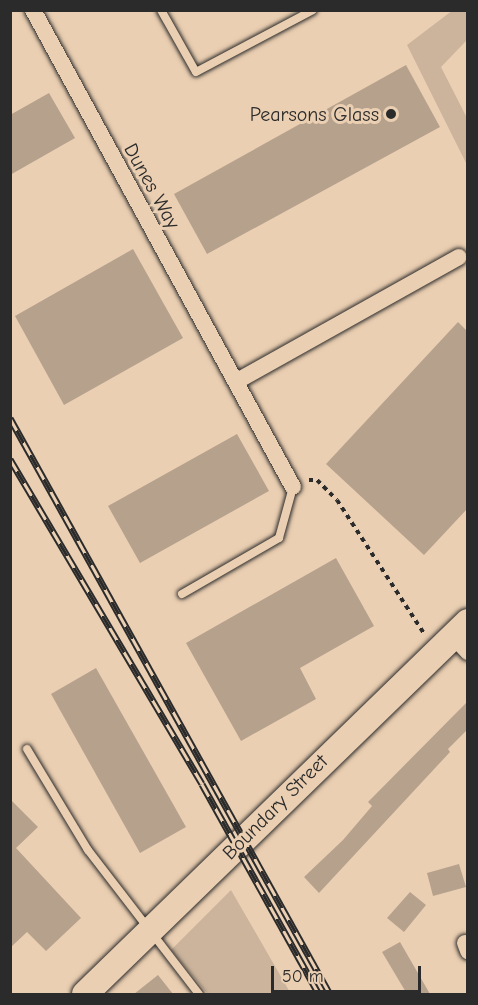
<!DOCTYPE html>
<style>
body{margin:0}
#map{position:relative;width:478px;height:1005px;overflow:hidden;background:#ebcfb2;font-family:"Comic Neue",sans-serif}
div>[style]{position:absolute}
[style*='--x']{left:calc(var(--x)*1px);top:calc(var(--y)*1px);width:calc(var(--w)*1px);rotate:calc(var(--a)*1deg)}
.green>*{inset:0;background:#ccb49c}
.building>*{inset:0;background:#b6a18d}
.path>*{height:4px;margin-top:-2px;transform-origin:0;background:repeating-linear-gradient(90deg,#2b2b2b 0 4.5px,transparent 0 9px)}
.roads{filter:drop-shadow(0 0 2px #2b2b2b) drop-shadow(0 0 2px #2b2b2b)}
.service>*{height:8px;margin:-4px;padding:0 4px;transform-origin:4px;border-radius:4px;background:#ebcfb2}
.minor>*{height:16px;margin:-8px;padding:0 8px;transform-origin:8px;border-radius:8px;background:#ebcfb2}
.primary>*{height:26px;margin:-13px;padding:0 13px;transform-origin:13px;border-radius:13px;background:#ebcfb2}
.rail>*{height:7px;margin-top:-3.5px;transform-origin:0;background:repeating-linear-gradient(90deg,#ebcfb2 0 14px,#2b2b2b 0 28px);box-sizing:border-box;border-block:2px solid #2b2b2b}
.dots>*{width:16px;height:16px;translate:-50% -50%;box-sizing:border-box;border:3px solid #ebcfb2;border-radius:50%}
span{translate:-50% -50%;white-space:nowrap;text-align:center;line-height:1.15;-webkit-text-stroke:6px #ebcfb2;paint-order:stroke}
.poi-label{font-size:20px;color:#2b2b2b}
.right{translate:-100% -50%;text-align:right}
.street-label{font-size:20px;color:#2b2b2b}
.frame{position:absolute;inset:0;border:12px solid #2b2b2b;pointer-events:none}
.scale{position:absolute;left:271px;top:966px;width:150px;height:27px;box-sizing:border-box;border:3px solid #2b2b2b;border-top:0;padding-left:8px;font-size:18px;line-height:21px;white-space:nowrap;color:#2b2b2b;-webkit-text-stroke:4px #ebcfb2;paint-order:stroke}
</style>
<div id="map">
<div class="green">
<div style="clip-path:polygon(453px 10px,467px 11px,467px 40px,441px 67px,467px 118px,467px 165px,407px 45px)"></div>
<div style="clip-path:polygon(231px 890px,291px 994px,208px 994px,171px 950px)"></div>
</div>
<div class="building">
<div style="clip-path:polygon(406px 65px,440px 127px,207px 254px,174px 194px)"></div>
<div style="clip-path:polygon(49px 93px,75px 138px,10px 175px,10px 115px)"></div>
<div style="clip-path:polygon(133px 249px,183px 338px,64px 405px,15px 316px)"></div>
<div style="clip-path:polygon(458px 322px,468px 332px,468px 508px,424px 555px,326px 464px)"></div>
<div style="clip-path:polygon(237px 434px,269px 491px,140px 563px,108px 506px)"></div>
<div style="clip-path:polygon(336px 558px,374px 626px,300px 668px,316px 699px,241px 741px,186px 643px)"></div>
<div style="clip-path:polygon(96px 668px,186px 827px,140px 853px,51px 694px)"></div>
<div style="clip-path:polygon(468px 701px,468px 729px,448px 749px,450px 752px,319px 893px,304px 877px,343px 840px,372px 806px,368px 802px)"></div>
<div style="clip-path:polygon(10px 799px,38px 827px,16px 848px,81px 918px,46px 951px,27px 932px,10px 948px)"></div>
<div style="clip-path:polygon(459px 864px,466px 887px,433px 896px,427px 873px)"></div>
<div style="clip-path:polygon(410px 892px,426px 905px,404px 932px,387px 918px)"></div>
<div style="clip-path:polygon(400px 942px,430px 994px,407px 994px,382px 952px)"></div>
<div style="clip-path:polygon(158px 975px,173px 994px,134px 994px)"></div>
</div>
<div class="path">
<div style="--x:309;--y:480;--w:8;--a:0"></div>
<div style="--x:317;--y:480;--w:28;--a:45"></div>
<div style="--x:337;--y:500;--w:158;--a:56.9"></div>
</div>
<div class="roads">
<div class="service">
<div style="--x:161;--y:10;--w:71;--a:60.6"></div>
<div style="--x:196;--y:72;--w:132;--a:-27.9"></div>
<div style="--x:182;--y:594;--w:112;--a:-30"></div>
<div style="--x:279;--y:538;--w:53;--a:-74.6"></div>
<div style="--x:27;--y:749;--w:118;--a:58.9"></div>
<div style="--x:88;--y:850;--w:182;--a:52.4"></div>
</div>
<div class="minor">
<div style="--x:33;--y:10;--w:543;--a:61.41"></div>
<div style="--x:237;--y:381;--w:254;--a:-29.2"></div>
<div style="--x:453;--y:636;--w:22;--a:47"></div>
<div style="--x:465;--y:943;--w:9;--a:69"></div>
</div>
<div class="primary">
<div style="--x:85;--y:994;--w:534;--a:-44.17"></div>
</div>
</div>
<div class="rail">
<div style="--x:10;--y:418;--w:659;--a:60.95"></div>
<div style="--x:10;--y:459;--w:377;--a:59.4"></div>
<div style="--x:202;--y:784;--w:240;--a:60.9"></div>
</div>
<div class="dots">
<div style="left:391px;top:114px;background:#2b2b2b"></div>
</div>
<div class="poi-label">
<span class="right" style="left:379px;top:114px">Pearsons Glass</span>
</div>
<div class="street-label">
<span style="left:152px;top:186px;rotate:61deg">Dunes Way</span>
<span style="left:275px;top:807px;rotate:-45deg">Boundary Street</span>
</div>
<div class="frame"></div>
<div class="scale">50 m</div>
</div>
